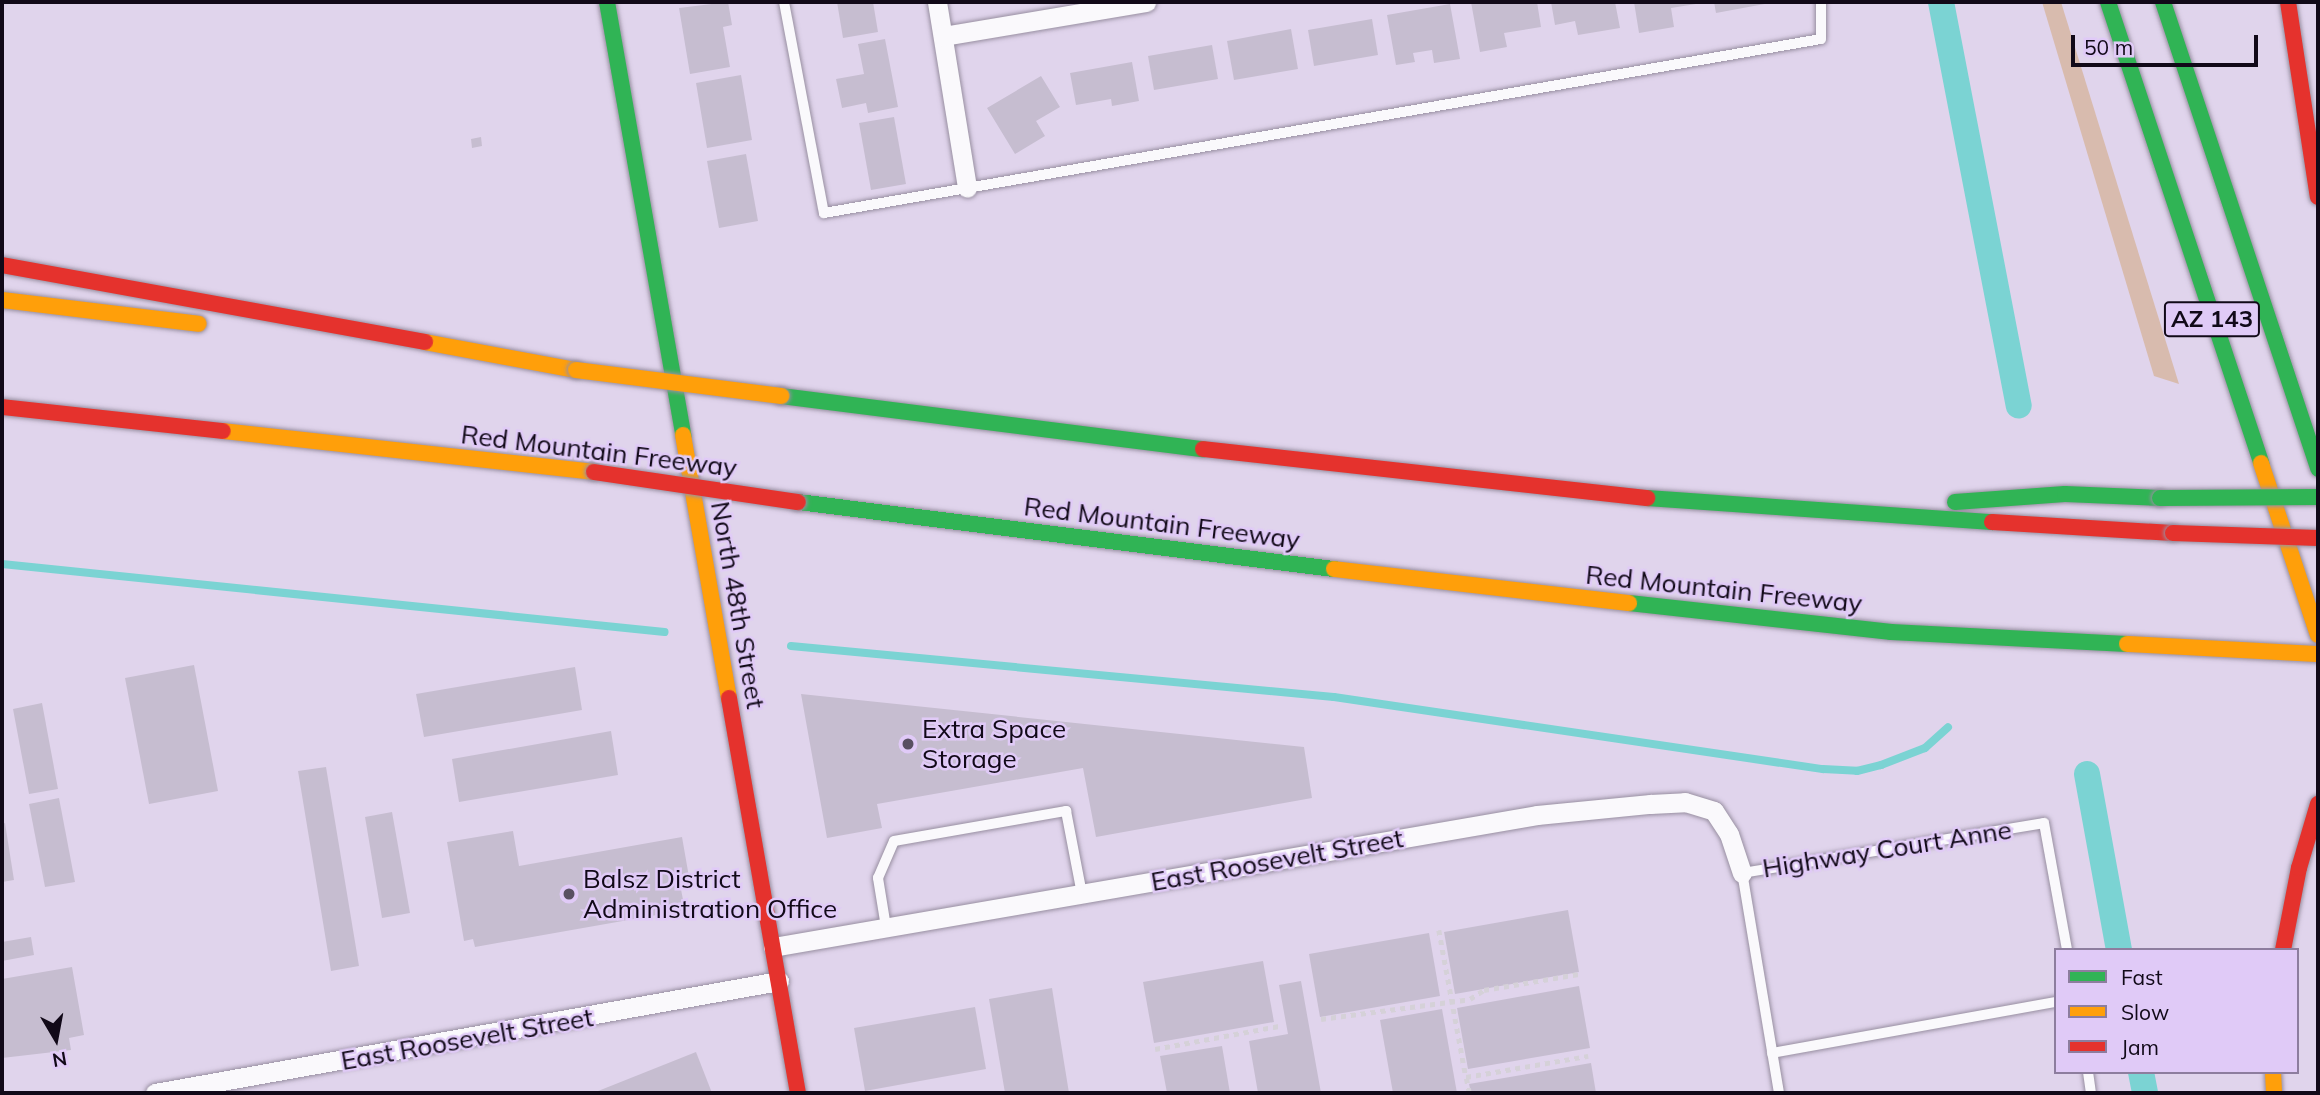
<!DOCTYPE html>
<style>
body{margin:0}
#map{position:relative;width:2320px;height:1095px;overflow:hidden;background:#e0d4ec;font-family:Mulish,sans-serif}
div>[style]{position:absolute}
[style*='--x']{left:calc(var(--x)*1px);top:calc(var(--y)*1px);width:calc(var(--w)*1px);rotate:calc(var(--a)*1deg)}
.green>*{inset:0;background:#d8bbae}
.stream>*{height:8px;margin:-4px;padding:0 4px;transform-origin:4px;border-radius:4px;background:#7bd3d3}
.canal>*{height:26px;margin:-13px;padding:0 13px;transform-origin:13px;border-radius:13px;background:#7bd3d3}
.building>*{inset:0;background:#c6bdd0}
.path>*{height:4.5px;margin-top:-2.25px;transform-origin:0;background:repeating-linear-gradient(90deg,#d5d1d8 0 5px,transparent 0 10px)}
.roads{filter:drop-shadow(0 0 2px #988fa1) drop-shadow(0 0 2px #988fa1)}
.lane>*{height:10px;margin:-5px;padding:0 5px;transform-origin:5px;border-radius:5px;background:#faf9fc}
.street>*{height:19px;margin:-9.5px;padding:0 9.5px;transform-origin:9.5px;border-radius:9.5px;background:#faf9fc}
.fast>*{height:16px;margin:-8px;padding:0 8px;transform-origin:8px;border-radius:8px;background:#30b455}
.slow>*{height:16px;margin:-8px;padding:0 8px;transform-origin:8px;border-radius:8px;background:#ff9f0a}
.jam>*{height:16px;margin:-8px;padding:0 8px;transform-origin:8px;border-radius:8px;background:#e5322d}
.bridges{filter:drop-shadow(0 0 2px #988fa1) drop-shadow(0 0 2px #988fa1)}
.fast-bridge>*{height:16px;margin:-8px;padding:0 8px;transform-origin:8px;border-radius:8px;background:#30b455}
.slow-bridge>*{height:16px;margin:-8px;padding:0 8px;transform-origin:8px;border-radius:8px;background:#ff9f0a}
.jam-bridge>*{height:16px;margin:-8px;padding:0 8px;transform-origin:8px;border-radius:8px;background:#e5322d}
.dots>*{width:19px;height:19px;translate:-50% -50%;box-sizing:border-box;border:4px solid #e0caf7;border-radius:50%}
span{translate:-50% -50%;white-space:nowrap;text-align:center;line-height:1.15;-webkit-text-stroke:5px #e0caf7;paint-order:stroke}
.shield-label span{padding:2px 5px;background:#e0caf7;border:2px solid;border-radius:5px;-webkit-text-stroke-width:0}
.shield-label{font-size:24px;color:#110918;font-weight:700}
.street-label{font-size:26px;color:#110918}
.poi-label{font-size:26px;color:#110918}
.left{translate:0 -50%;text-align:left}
.frame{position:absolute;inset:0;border:4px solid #110918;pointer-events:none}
.legend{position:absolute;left:2054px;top:948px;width:245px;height:126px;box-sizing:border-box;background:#e0caf7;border:2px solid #8d7d9e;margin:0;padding:9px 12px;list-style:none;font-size:21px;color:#110918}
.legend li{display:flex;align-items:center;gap:14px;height:35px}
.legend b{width:35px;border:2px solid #8d7d9e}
.north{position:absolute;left:21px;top:1004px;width:70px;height:70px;-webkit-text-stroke:5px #e0caf7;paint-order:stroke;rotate:170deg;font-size:19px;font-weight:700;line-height:28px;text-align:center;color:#110918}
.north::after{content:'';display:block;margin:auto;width:24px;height:32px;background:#110918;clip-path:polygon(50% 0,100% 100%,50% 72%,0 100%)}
.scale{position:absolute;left:2071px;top:35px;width:187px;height:32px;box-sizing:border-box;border:4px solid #110918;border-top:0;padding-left:9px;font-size:21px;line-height:24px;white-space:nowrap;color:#110918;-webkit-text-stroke:5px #e0caf7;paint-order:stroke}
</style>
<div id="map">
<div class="green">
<div style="clip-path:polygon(2042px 2px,2061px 2px,2179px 384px,2154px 376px)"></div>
</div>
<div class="stream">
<div style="--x:2;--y:564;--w:666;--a:5.86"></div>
<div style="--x:791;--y:646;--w:545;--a:5.37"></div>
<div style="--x:1334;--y:697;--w:494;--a:8.4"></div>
<div style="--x:1823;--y:769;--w:34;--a:3"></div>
<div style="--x:1857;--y:771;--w:25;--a:-14"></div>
<div style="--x:1881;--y:765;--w:47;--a:-21.1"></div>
<div style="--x:1925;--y:748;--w:31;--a:-42"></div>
</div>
<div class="canal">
<div style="--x:1941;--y:2;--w:411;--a:79.1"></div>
<div style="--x:2087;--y:774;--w:179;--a:79.7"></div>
<div style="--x:2141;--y:1072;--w:21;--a:79"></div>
</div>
<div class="building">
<div style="clip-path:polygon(728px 2px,732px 25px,723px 27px,730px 67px,690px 74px,679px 8px)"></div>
<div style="clip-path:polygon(837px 2px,873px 2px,878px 32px,843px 38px)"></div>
<div style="clip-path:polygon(1471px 2px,1537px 2px,1541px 27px,1504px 33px,1507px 47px,1480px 52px)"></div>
<div style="clip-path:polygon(1551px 2px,1615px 2px,1620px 28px,1578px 35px,1575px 21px,1555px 25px)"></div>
<div style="clip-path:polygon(1634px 2px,1702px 2px,1702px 3px,1671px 8px,1674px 27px,1639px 33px)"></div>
<div style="clip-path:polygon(1714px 2px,1770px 2px,1770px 3px,1716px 13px)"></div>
<div style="clip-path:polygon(1450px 4px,1460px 59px,1434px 63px,1432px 50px,1413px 53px,1415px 62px,1396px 65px,1387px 15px)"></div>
<div style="clip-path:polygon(1372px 19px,1378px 55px,1314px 66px,1308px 30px)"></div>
<div style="clip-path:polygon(1291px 29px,1298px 69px,1234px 80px,1227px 41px)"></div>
<div style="clip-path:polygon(885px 39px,898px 107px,868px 113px,866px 103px,842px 108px,836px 79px,864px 74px,858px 44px)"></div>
<div style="clip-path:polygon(1212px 45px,1218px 79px,1154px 90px,1148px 56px)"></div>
<div style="clip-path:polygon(1132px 62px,1139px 101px,1112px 106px,1111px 99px,1076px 105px,1070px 73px)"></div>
<div style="clip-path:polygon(741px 75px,752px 140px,707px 148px,696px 83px)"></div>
<div style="clip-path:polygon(1041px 76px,1060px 107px,1036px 121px,1045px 136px,1015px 154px,987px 108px)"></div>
<div style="clip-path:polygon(894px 117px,906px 184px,871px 190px,859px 123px)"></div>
<div style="clip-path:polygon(481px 137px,482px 146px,472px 148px,471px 139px)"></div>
<div style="clip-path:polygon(746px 154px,758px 221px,719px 228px,707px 161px)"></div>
<div style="clip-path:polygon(194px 665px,218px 791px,149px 804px,125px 678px)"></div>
<div style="clip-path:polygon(575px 667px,582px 710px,424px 737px,416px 694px)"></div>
<div style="clip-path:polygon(801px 694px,1304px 747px,1312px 798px,1096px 837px,1083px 768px,877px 804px,882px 828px,827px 838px)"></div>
<div style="clip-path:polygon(42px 703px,58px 789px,29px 794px,13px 709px)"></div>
<div style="clip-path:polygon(611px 731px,618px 775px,459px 802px,452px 759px)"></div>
<div style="clip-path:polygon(326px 767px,359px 966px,331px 971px,298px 771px)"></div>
<div style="clip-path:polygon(59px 798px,75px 882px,45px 887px,29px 804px)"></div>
<div style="clip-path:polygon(392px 812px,410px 913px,382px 918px,365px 817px)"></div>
<div style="clip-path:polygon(5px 823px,14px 880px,2px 882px,2px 824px)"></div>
<div style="clip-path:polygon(513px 831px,519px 866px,682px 837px,689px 877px,679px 879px,685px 910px,475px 947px,473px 939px,464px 941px,447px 842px)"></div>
<div style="clip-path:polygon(1568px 910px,1579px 972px,1455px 994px,1444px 932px)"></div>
<div style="clip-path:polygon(1429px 933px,1440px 996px,1320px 1017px,1309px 954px)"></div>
<div style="clip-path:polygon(31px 937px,34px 955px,2px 961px,2px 942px)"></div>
<div style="clip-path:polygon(1263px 961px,1274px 1022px,1154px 1043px,1143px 982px)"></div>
<div style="clip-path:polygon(72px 967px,84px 1035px,69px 1038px,71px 1050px,2px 1058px,2px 979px)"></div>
<div style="clip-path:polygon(1301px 981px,1321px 1093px,1258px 1093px,1249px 1041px,1288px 1034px,1279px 985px)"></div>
<div style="clip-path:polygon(1579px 986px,1590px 1048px,1468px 1069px,1457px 1008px)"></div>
<div style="clip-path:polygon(1052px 988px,1069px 1093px,1005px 1093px,989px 999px)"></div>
<div style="clip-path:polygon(975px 1007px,986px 1069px,865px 1091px,854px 1028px)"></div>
<div style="clip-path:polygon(1442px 1009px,1457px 1093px,1393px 1093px,1380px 1020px)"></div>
<div style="clip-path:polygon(1222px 1046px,1230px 1093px,1167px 1093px,1160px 1056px)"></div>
<div style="clip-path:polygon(696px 1052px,712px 1093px,593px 1093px)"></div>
<div style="clip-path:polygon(1591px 1063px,1596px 1093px,1471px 1093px,1469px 1084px)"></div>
</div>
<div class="path">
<div style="--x:1439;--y:930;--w:149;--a:79.6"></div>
<div style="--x:1321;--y:1019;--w:150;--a:-7.6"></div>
<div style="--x:1470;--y:999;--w:17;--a:-33"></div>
<div style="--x:1484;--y:990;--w:96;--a:-9.6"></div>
<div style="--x:1155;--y:1049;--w:126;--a:-10.5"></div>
<div style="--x:1469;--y:1093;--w:16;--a:-101"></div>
<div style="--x:1466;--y:1077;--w:124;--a:-9.8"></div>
</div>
<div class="roads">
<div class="lane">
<div style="--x:784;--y:2;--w:215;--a:79.3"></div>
<div style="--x:824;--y:213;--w:1012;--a:-9.9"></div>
<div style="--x:1821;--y:39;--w:37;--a:-90"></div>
<div style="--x:886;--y:927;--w:50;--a:-99.3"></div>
<div style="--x:878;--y:878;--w:40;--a:-66.6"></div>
<div style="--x:894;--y:841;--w:175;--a:-9.9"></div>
<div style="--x:1066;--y:811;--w:85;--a:79.1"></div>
<div style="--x:1772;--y:1053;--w:289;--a:-10.2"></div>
<div style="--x:2088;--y:1072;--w:21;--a:82"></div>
<div style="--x:1779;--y:1093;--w:223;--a:-99.5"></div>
<div style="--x:1742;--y:873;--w:306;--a:-9.4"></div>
<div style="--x:2044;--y:823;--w:129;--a:79.7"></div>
</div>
<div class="street">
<div style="--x:937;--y:2;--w:188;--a:80.8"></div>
<div style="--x:943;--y:36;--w:206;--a:-9.5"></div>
<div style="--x:773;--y:947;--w:775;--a:-9.8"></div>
<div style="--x:1537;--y:815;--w:114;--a:-5.6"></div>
<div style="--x:1650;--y:804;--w:35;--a:-3"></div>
<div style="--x:1685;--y:802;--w:30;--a:17"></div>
<div style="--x:1714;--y:811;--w:27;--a:57"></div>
<div style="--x:1729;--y:834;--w:41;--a:71.6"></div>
<div style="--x:155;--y:1093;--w:634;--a:-10.18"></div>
</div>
<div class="fast">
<div style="--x:607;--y:2;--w:440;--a:80"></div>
<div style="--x:2108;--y:2;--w:486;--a:71.6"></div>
<div style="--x:2163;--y:2;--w:492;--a:71.6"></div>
<div style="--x:781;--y:396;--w:425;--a:7.2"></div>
<div style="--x:1647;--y:498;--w:346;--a:4"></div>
<div style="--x:798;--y:502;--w:540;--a:7.13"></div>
<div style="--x:1955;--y:502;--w:110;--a:-4.2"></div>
<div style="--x:2065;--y:494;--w:95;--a:2.4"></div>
<div style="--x:1629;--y:603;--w:264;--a:6.3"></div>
<div style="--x:1891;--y:632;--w:236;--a:2.9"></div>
</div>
<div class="slow">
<div style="--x:2;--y:300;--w:198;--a:6.9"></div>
<div style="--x:425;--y:342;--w:154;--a:10.5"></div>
<div style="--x:223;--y:431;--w:373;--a:6.3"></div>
<div style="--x:683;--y:435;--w:267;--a:80.1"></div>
<div style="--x:2261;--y:463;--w:181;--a:71.7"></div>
<div style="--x:1334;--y:569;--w:297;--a:6.6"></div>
<div style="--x:2127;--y:644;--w:191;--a:3"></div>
<div style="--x:2273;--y:1072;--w:21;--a:87"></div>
</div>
<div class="jam">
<div style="--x:2288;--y:2;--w:197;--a:81.3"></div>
<div style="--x:2;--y:265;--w:430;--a:10.3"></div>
<div style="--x:2;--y:407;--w:222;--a:6.2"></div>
<div style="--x:1203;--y:449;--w:447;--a:6.3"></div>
<div style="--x:1992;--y:522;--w:181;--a:3.5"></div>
<div style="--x:729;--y:698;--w:401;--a:80.1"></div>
<div style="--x:2283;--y:950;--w:84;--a:-79"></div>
<div style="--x:2299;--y:868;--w:67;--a:-73.5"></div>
</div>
</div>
<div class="bridges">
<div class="fast-bridge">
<div style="--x:2160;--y:498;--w:158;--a:-0.4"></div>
</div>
<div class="slow-bridge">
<div style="--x:576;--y:370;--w:207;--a:7.2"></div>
</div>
<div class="jam-bridge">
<div style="--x:594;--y:472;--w:206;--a:8.4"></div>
<div style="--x:2173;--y:533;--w:145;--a:2"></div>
</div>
</div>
<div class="dots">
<div style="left:908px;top:744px;background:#595062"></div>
<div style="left:569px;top:894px;background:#595062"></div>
</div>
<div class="shield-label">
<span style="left:2212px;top:319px">AZ 143</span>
</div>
<div class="street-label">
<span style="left:599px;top:451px;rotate:7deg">Red Mountain Freeway</span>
<span style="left:1162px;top:523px;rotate:7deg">Red Mountain Freeway</span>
<span style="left:1724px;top:589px;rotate:6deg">Red Mountain Freeway</span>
<span style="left:738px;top:605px;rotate:80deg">North 48th Street</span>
<span style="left:1887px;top:849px;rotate:-9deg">Highway Court Anne</span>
<span style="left:1277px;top:860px;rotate:-10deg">East Roosevelt Street</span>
<span style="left:467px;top:1039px;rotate:-10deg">East Roosevelt Street</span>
</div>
<div class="poi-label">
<span class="left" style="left:922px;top:744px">Extra Space<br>Storage</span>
<span class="left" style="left:583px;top:894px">Balsz District<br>Administration Office</span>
</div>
<div class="frame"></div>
<ul class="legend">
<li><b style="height:9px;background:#30b455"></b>Fast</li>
<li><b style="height:9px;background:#ff9f0a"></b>Slow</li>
<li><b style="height:9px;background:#e5322d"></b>Jam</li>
</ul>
<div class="north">N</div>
<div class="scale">50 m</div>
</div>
